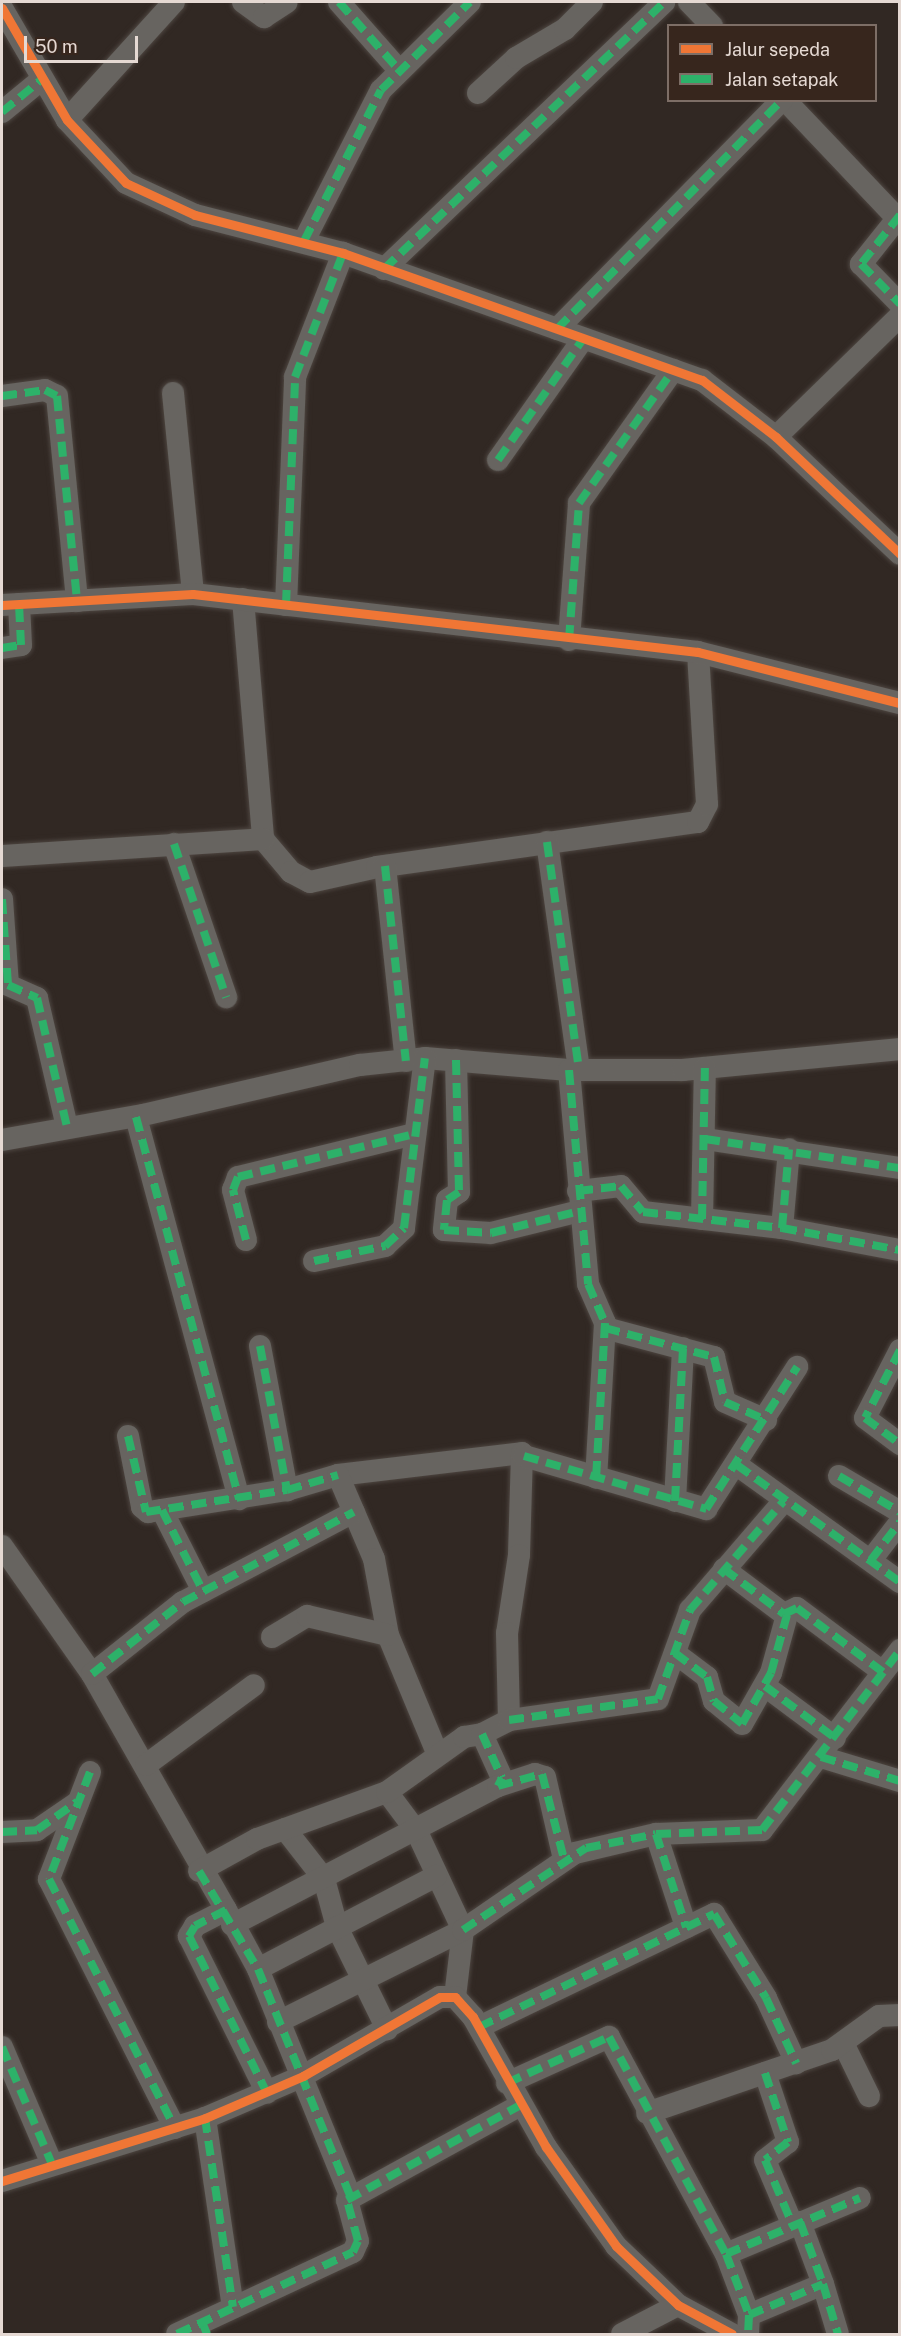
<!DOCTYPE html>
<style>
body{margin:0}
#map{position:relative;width:901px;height:2336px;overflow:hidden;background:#312823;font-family:"Public Sans",sans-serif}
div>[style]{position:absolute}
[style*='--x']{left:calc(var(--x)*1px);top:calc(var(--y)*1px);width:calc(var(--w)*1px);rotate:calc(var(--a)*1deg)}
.roads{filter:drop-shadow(0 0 2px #4d4540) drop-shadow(0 0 2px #4d4540)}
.minor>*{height:22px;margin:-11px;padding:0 11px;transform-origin:11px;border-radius:11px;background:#676460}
.quiet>*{height:8px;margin-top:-4px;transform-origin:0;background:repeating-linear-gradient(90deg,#2db169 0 15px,transparent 0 23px)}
.cycleway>*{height:9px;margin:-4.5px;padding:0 4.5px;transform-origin:4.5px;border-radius:4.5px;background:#f07635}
span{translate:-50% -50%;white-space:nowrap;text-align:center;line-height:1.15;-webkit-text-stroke:6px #37261d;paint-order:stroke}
.frame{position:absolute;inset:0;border:3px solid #e5d9d3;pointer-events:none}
.legend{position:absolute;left:667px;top:24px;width:210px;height:78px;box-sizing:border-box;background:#37261d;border:2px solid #7d6e66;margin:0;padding:8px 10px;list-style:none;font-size:18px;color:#e5d9d3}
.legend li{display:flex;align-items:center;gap:12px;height:30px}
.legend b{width:30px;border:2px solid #7d6e66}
.scale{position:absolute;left:24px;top:36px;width:114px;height:27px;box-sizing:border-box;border:3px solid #e5d9d3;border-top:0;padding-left:8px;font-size:18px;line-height:21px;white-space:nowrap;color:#e5d9d3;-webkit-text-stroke:4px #37261d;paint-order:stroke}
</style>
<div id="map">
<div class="roads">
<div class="minor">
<div style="--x:243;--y:2;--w:26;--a:36"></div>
<div style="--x:264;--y:17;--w:27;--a:-33"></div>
<div style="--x:339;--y:2;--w:91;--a:48.6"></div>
<div style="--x:689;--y:2;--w:33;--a:46"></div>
<div style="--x:2;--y:8;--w:129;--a:59.9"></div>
<div style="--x:67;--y:120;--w:86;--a:46.9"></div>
<div style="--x:126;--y:183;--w:76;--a:24.9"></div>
<div style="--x:195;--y:215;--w:153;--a:14.4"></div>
<div style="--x:343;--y:253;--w:381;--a:19.5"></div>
<div style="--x:702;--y:380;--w:93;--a:37.6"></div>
<div style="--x:776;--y:437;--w:170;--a:43.3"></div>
<div style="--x:478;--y:93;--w:52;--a:-42.6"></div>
<div style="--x:516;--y:58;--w:57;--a:-30.6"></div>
<div style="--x:565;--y:29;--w:38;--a:-45"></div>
<div style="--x:785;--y:100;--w:167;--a:46.5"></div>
<div style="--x:2;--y:112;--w:50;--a:-39.4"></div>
<div style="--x:67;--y:120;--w:159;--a:-47.8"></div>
<div style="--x:900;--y:215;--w:63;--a:128.5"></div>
<div style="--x:861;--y:264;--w:56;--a:45.7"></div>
<div style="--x:304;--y:241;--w:169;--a:-63"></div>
<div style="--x:381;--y:90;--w:125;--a:-44.7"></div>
<div style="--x:384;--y:269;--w:387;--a:-43.6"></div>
<div style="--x:557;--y:329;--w:321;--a:-45.5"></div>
<div style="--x:173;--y:393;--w:202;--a:84.3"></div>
<div style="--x:2;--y:396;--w:43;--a:-7.9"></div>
<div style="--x:45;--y:390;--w:13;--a:27"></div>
<div style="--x:57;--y:396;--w:206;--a:84.4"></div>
<div style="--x:776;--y:437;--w:173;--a:-44.3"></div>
<div style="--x:498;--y:460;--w:148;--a:-54.9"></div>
<div style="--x:243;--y:599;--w:241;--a:85.2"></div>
<div style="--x:263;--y:839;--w:43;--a:49.7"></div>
<div style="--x:291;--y:872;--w:21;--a:28"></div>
<div style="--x:310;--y:882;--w:69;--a:-12.6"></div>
<div style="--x:377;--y:867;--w:324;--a:-8"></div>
<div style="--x:698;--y:822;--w:20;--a:-63"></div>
<div style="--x:707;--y:804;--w:152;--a:-93.4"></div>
<div style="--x:2;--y:605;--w:191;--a:-3.3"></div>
<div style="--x:193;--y:594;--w:508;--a:6.55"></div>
<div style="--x:698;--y:652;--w:208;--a:14.2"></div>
<div style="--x:286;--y:605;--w:228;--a:-87.7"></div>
<div style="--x:295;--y:377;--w:133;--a:-68.8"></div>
<div style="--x:569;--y:640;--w:137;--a:-85.8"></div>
<div style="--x:579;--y:503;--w:163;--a:-54.7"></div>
<div style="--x:2;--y:648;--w:19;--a:-9"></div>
<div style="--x:21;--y:645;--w:41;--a:-92.8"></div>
<div style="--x:547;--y:842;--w:229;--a:82"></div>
<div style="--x:174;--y:844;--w:162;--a:71.2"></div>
<div style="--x:2;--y:856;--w:262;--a:-3.7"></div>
<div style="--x:385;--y:866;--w:196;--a:83.9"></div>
<div style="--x:2;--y:899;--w:86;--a:86"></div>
<div style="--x:8;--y:985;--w:32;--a:24"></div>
<div style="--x:37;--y:998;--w:132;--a:76.9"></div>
<div style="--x:456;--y:1060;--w:132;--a:88.7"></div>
<div style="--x:459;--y:1192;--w:14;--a:146"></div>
<div style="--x:447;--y:1200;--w:30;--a:96"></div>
<div style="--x:444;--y:1230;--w:47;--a:3.7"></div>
<div style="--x:491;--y:1233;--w:92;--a:-13.9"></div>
<div style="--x:569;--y:1070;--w:215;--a:84.9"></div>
<div style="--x:588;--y:1284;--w:43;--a:66.4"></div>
<div style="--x:605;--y:1323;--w:155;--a:93.3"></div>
<div style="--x:136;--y:1117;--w:396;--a:74.9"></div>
<div style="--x:705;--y:1139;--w:197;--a:8.5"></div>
<div style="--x:2;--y:1140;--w:143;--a:-10.1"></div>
<div style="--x:143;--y:1115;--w:223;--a:-13"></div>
<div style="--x:360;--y:1065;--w:65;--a:-6.1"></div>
<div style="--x:425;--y:1058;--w:144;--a:4.8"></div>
<div style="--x:569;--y:1070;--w:114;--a:0"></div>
<div style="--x:683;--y:1070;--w:218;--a:-5.5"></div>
<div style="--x:578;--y:1191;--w:43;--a:-6.6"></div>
<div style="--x:621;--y:1186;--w:34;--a:50"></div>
<div style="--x:643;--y:1212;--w:140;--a:6.6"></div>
<div style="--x:782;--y:1228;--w:120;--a:10.6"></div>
<div style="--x:702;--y:1219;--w:151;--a:-88.9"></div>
<div style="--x:782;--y:1228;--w:79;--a:-84.9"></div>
<div style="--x:246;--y:1240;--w:52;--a:-104.6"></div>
<div style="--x:233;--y:1190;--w:14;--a:-69"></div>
<div style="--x:238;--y:1177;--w:182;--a:-13.7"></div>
<div style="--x:314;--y:1261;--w:73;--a:-11.9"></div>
<div style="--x:385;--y:1246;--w:26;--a:-43"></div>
<div style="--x:404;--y:1228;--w:171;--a:-83"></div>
<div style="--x:605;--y:1328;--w:113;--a:14.9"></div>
<div style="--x:714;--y:1357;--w:46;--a:76.3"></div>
<div style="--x:725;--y:1402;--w:45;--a:23.7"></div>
<div style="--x:260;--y:1346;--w:147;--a:79.4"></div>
<div style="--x:900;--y:1350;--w:76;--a:117.2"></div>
<div style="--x:865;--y:1418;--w:44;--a:36.6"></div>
<div style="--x:128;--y:1436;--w:72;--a:78.8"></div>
<div style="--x:142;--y:1507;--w:8;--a:40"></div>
<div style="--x:148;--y:1512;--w:141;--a:-9"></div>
<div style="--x:287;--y:1490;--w:53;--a:-16.4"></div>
<div style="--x:338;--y:1475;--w:185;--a:-6.8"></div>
<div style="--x:522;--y:1453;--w:102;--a:91.7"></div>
<div style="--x:519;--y:1555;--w:79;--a:98.7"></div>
<div style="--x:507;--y:1633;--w:87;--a:88.7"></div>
<div style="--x:524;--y:1456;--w:190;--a:16.2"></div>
<div style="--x:706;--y:1509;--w:169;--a:-57.3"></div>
<div style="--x:737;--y:1465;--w:201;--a:35.7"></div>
<div style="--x:338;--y:1475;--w:91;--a:66.8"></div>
<div style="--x:374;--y:1559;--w:77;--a:79.6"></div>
<div style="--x:388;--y:1635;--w:130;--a:67.4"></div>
<div style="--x:839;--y:1476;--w:71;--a:30.5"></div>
<div style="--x:675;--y:1501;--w:153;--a:-87"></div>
<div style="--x:162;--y:1510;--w:91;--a:63.2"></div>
<div style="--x:2;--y:1546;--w:156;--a:54.9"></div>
<div style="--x:92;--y:1674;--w:271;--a:60.4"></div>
<div style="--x:226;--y:1910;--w:67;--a:61.5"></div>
<div style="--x:258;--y:1969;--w:247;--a:67.9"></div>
<div style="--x:871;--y:1560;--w:48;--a:-52.7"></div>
<div style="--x:724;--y:1569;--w:75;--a:36.9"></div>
<div style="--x:784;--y:1614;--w:14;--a:-25"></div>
<div style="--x:797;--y:1608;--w:107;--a:36.7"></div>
<div style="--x:272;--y:1637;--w:41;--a:-31"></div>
<div style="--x:307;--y:1616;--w:83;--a:13.2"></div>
<div style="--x:675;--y:1653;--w:40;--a:37"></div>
<div style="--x:707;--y:1677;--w:25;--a:74"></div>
<div style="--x:714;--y:1701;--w:36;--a:39"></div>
<div style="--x:742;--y:1724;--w:59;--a:-60.4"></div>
<div style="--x:771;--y:1673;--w:60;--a:-74.6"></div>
<div style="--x:92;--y:1674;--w:116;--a:-38.4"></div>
<div style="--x:183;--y:1602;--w:193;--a:-27.8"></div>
<div style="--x:765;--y:1686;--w:87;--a:36.6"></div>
<div style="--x:482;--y:1734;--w:48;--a:65.6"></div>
<div style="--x:502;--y:1778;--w:9;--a:117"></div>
<div style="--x:821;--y:1757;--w:83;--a:16.9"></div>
<div style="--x:146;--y:1765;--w:134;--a:-36.5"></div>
<div style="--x:90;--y:1772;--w:115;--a:111"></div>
<div style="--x:49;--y:1879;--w:279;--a:63.2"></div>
<div style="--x:387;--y:1792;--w:50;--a:53.1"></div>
<div style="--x:417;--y:1832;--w:108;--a:64.9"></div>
<div style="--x:463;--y:1930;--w:67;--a:96.8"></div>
<div style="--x:285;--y:1829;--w:63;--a:52"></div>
<div style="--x:324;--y:1879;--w:50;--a:74.8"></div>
<div style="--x:337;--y:1927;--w:114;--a:63.9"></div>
<div style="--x:2;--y:1832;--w:35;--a:-3"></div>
<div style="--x:37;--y:1830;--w:50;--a:-34.3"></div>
<div style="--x:656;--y:1834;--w:98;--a:72.1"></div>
<div style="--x:199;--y:1871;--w:66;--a:-28.9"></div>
<div style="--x:257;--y:1839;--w:138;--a:-19.9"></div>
<div style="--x:387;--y:1792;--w:95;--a:-35.5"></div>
<div style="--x:464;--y:1737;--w:18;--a:-9"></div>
<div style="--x:482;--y:1734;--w:30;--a:-27"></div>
<div style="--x:509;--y:1720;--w:150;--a:-8"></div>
<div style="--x:658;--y:1699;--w:95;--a:-70.2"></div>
<div style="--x:690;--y:1610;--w:143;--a:-49.3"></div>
<div style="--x:226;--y:1910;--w:35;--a:153"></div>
<div style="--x:195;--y:1926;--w:12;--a:121"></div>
<div style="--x:189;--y:1936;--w:175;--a:63.6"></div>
<div style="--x:232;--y:1925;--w:300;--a:-27.6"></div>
<div style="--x:498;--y:1786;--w:39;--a:-18"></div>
<div style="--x:535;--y:1774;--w:10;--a:17"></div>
<div style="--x:545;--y:1777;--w:84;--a:77"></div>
<div style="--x:258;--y:1969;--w:201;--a:-27.6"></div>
<div style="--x:278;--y:2022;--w:207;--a:-26.4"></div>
<div style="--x:463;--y:1930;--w:136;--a:-34.5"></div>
<div style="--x:575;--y:1853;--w:83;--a:-13.2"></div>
<div style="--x:656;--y:1834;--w:106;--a:-2.2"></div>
<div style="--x:762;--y:1830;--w:227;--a:-52.5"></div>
<div style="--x:479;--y:2027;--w:261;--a:-25.7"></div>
<div style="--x:714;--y:1914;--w:99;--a:58.2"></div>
<div style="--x:766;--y:1998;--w:72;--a:65.2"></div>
<div style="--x:844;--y:2045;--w:57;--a:63.9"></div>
<div style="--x:2;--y:2047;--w:125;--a:66.9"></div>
<div style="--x:765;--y:2073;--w:73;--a:71.6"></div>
<div style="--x:788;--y:2142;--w:29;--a:142"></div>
<div style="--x:765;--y:2160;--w:72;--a:67"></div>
<div style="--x:507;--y:2083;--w:112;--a:-24.3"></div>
<div style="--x:609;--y:2037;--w:247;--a:61.7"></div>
<div style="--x:726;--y:2254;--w:65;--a:69.3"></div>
<div style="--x:749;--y:2315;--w:19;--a:93"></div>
<div style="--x:647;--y:2113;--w:195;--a:-18.8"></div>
<div style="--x:832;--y:2050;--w:58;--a:-35.9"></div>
<div style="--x:879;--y:2016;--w:21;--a:-3"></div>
<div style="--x:205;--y:2118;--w:191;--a:81.6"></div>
<div style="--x:2;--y:2181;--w:213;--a:-17.2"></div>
<div style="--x:205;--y:2118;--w:107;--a:-23.2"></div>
<div style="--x:303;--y:2076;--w:158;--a:-30"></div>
<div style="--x:440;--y:1997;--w:15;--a:0"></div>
<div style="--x:455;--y:1997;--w:27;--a:48"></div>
<div style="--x:473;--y:2017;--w:149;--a:60.7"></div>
<div style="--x:546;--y:2147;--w:121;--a:54.7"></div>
<div style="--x:616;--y:2246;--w:86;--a:43.6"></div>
<div style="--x:678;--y:2305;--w:61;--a:28.2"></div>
<div style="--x:800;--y:2222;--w:66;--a:69.6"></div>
<div style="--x:726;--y:2254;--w:145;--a:-22.7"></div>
<div style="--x:749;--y:2315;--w:80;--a:-22.7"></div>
<div style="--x:823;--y:2284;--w:52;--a:73.3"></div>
<div style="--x:177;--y:2334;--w:194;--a:-25"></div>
<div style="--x:353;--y:2252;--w:12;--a:-66"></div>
<div style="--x:358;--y:2241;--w:42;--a:-105"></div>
<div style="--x:347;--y:2200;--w:196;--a:-28.7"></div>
<div style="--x:622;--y:2334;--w:63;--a:-27.4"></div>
</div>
</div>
<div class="quiet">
<div style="--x:339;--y:2;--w:91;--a:48.6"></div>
<div style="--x:2;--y:112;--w:50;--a:-39.4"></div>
<div style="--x:900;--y:215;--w:63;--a:128.5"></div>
<div style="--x:861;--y:264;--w:56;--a:45.7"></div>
<div style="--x:304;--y:241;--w:169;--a:-63"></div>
<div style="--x:381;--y:90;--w:125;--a:-44.7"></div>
<div style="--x:384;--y:269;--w:387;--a:-43.6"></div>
<div style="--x:557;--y:329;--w:321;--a:-45.5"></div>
<div style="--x:2;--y:396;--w:43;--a:-7.9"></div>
<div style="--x:45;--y:390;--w:13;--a:27"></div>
<div style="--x:57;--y:396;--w:206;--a:84.4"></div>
<div style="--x:498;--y:460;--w:148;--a:-54.9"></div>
<div style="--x:286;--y:605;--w:228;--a:-87.7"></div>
<div style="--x:295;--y:377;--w:133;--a:-68.8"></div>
<div style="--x:569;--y:640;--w:137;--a:-85.8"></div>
<div style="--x:579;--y:503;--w:163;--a:-54.7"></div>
<div style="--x:2;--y:648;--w:19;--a:-9"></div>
<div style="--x:21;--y:645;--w:41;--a:-92.8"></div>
<div style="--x:547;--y:842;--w:229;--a:82"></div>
<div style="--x:174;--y:844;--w:162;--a:71.2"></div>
<div style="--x:385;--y:866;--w:196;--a:83.9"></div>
<div style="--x:2;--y:899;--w:86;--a:86"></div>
<div style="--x:8;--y:985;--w:32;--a:24"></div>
<div style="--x:37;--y:998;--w:132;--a:76.9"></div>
<div style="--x:456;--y:1060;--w:132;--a:88.7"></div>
<div style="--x:459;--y:1192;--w:14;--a:146"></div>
<div style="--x:447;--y:1200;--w:30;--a:96"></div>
<div style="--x:444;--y:1230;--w:47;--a:3.7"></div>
<div style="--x:491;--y:1233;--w:92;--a:-13.9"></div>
<div style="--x:569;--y:1070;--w:215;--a:84.9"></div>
<div style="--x:588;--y:1284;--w:43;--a:66.4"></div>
<div style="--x:605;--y:1323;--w:155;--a:93.3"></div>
<div style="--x:136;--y:1117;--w:396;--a:74.9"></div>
<div style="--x:705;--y:1139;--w:197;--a:8.5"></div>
<div style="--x:578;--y:1191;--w:43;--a:-6.6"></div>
<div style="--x:621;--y:1186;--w:34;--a:50"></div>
<div style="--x:643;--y:1212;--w:140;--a:6.6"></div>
<div style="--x:782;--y:1228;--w:120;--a:10.6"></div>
<div style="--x:702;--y:1219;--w:151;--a:-88.9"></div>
<div style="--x:782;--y:1228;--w:79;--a:-84.9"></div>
<div style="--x:246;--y:1240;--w:52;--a:-104.6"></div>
<div style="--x:233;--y:1190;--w:14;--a:-69"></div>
<div style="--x:238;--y:1177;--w:182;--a:-13.7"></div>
<div style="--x:314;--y:1261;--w:73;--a:-11.9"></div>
<div style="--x:385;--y:1246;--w:26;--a:-43"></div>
<div style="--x:404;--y:1228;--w:171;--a:-83"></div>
<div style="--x:605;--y:1328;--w:113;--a:14.9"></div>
<div style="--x:714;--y:1357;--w:46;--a:76.3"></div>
<div style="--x:725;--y:1402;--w:45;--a:23.7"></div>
<div style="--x:260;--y:1346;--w:147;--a:79.4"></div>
<div style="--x:900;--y:1350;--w:76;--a:117.2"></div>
<div style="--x:865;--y:1418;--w:44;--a:36.6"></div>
<div style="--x:128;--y:1436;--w:78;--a:76.7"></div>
<div style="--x:146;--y:1512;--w:143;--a:-8.9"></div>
<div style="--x:287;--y:1490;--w:53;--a:-16.4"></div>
<div style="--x:524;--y:1456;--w:190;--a:16.2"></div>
<div style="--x:706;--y:1509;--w:169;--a:-57.3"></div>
<div style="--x:737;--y:1465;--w:201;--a:35.7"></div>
<div style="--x:839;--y:1476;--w:71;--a:30.5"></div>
<div style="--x:675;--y:1501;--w:153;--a:-87"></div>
<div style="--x:162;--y:1510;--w:91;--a:63.2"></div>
<div style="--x:871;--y:1560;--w:48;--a:-52.7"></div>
<div style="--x:724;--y:1569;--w:75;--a:36.9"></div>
<div style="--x:784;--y:1614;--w:14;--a:-25"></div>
<div style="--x:797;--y:1608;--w:107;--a:36.7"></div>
<div style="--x:675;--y:1653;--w:40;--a:37"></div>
<div style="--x:707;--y:1677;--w:25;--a:74"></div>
<div style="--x:714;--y:1701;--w:36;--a:39"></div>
<div style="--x:742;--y:1724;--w:59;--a:-60.4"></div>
<div style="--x:771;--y:1673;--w:60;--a:-74.6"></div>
<div style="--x:92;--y:1674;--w:116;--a:-38.4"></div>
<div style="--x:183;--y:1602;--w:193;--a:-27.8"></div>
<div style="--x:765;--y:1686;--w:87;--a:36.6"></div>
<div style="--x:509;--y:1720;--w:150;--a:-8"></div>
<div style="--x:658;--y:1699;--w:95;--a:-70.2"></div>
<div style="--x:690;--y:1610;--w:143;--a:-49.3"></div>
<div style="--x:482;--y:1734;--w:48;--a:65.6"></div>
<div style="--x:502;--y:1778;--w:9;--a:117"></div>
<div style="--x:821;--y:1757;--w:83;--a:16.9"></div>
<div style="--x:90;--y:1772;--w:115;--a:111"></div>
<div style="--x:49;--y:1879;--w:279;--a:63.2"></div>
<div style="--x:498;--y:1786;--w:46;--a:-15.3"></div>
<div style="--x:542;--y:1774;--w:88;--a:75.5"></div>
<div style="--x:2;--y:1832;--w:35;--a:-3"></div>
<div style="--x:37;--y:1830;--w:49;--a:-35"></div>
<div style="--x:656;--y:1834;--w:98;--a:72.1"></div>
<div style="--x:199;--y:1871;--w:114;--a:59"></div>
<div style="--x:258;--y:1969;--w:247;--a:67.9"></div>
<div style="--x:226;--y:1910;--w:35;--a:153"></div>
<div style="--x:195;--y:1926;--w:12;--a:121"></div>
<div style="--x:189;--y:1936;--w:175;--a:63.6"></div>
<div style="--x:463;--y:1930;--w:148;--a:-33.7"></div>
<div style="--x:586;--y:1848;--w:71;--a:-11.3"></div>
<div style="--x:656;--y:1834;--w:106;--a:-2.2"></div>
<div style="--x:762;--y:1830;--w:227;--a:-52.5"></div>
<div style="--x:479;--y:2027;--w:261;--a:-25.7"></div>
<div style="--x:714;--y:1914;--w:99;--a:58.2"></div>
<div style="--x:766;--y:1998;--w:72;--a:65.2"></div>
<div style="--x:2;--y:2047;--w:125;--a:66.9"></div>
<div style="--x:765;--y:2073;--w:73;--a:71.6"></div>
<div style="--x:788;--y:2142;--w:29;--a:142"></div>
<div style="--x:765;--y:2160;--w:72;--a:67"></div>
<div style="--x:507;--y:2083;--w:112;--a:-24.3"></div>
<div style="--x:609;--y:2037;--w:247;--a:61.7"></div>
<div style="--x:726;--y:2254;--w:65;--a:69.3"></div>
<div style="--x:749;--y:2315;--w:19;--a:93"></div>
<div style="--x:205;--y:2118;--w:191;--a:81.6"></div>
<div style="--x:800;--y:2222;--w:66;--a:69.6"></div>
<div style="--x:726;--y:2254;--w:145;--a:-22.7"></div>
<div style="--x:749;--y:2315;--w:80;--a:-22.7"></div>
<div style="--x:823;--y:2284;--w:52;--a:73.3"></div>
<div style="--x:202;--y:2322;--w:13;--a:67"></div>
<div style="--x:177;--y:2334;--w:194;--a:-25"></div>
<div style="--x:353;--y:2252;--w:12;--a:-66"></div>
<div style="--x:358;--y:2241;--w:42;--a:-105"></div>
<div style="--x:347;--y:2200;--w:196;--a:-28.7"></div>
</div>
<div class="cycleway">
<div style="--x:2;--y:8;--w:129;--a:59.9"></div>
<div style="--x:67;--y:120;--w:86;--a:46.9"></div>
<div style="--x:126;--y:183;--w:76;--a:24.9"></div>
<div style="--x:195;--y:215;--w:153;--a:14.4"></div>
<div style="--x:343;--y:253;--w:381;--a:19.5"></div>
<div style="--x:702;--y:380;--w:93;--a:37.6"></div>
<div style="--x:776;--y:437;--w:170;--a:43.3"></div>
<div style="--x:2;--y:605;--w:191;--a:-3.3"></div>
<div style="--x:193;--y:594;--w:508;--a:6.55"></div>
<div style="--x:698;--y:652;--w:208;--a:14.2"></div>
<div style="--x:2;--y:2181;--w:213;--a:-17.2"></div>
<div style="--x:205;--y:2118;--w:107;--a:-23.2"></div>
<div style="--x:303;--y:2076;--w:158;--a:-30"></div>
<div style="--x:440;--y:1997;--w:15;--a:0"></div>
<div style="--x:455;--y:1997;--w:27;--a:48"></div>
<div style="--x:473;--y:2017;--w:149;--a:60.7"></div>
<div style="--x:546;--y:2147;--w:121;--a:54.7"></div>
<div style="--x:616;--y:2246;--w:86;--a:43.6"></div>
<div style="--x:678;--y:2305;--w:61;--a:28.2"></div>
</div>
<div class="frame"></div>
<ul class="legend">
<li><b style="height:8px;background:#f07635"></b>Jalur sepeda</li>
<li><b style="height:8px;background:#2db169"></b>Jalan setapak</li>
</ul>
<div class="scale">50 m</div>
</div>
